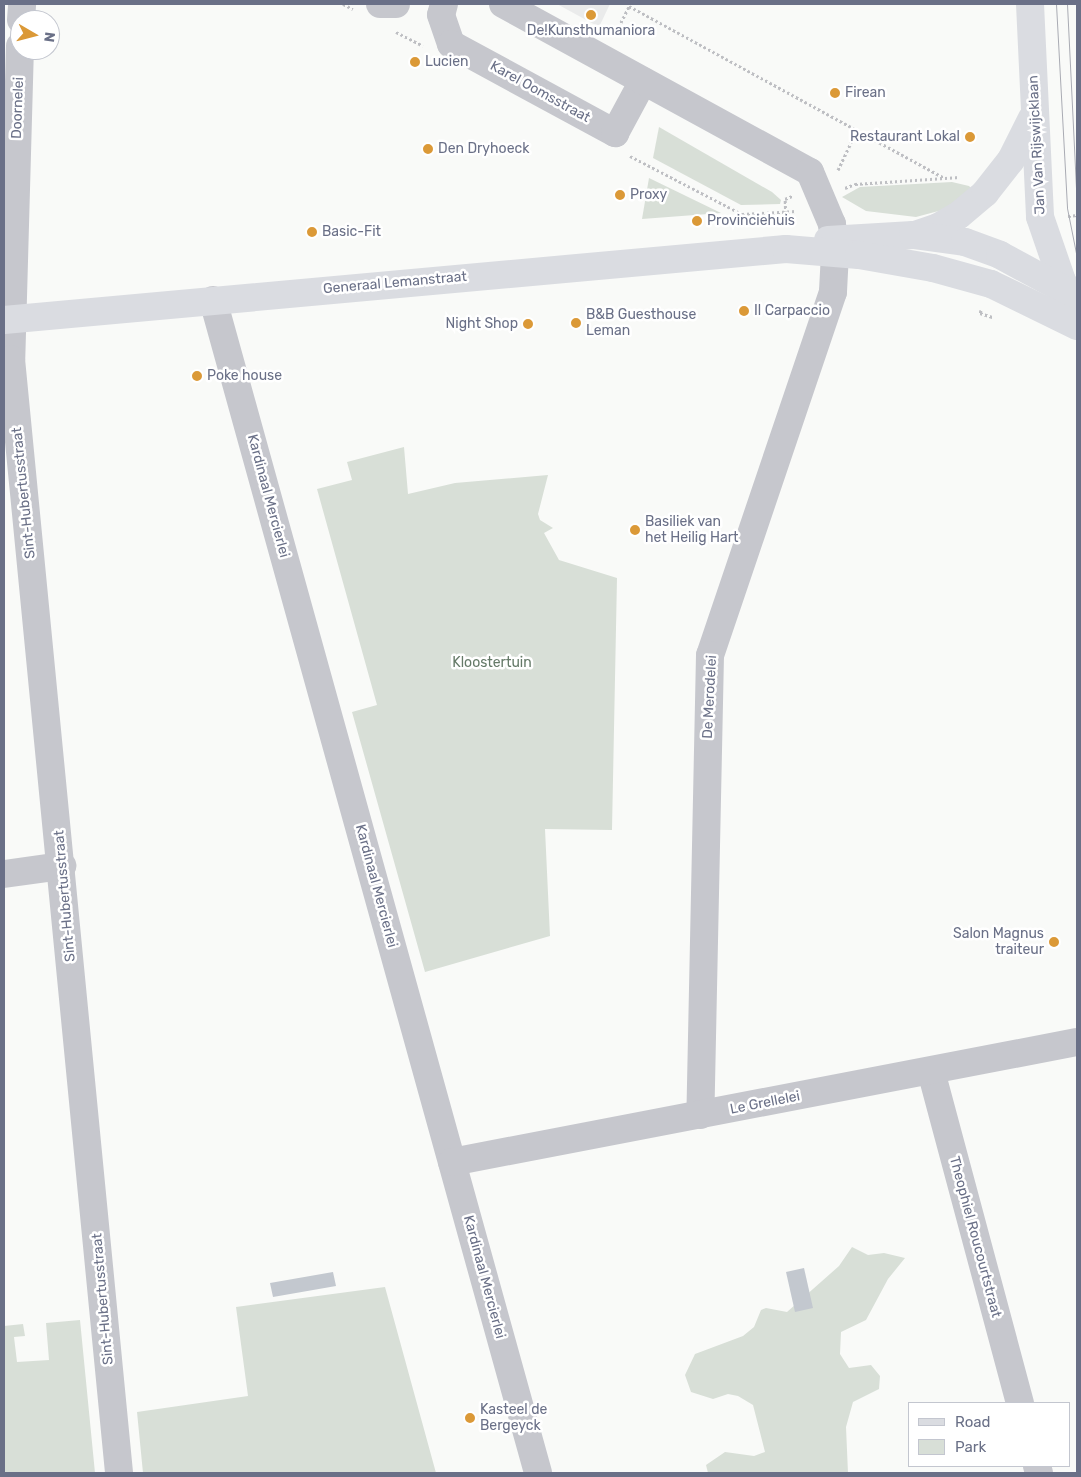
<!DOCTYPE html>
<style>
body{margin:0}
#map{position:relative;width:1081px;height:1477px;overflow:hidden;background:#f9faf8;font-family:Rubik,sans-serif}
div>[style]{position:absolute}
[style*='--x']{left:calc(var(--x)*1px);top:calc(var(--y)*1px);width:calc(var(--w)*1px);rotate:calc(var(--a)*1deg)}
.built>*{inset:0;background:#eaebeb}
.green>*{inset:0;background:#d8dfd7}
.water>*{inset:0;background:#c3c8cf}
.path>*{height:3px;margin-top:-1.5px;transform-origin:0;background:repeating-linear-gradient(90deg,#bebfc3 0 2.5px,transparent 0 5px)}
.minor>*{height:28px;margin:-14px;padding:0 14px;transform-origin:14px;border-radius:14px;background:#c6c7cd}
.major>*{height:28px;margin:-14px;padding:0 14px;transform-origin:14px;border-radius:14px;background:#dadce1}
.tram>*{height:1px;margin:-0.5px;padding:0 0.5px;transform-origin:0.5px;border-radius:0.5px;background:#a9abb3}
.dots>*{width:14px;height:14px;translate:-50% -50%;box-sizing:border-box;border:2px solid #fff;border-radius:50%}
span{translate:-50% -50%;white-space:nowrap;text-align:center;line-height:1.15;-webkit-text-stroke:5px #fff;paint-order:stroke}
.poi-label{font-size:14px;color:#6a7087}
.left{translate:0 -50%;text-align:left}
.right{translate:-100% -50%;text-align:right}
.street-label{font-size:14px;color:#6a7087}
.park-label{font-size:14px;color:#657a68}
.frame{position:absolute;inset:0;border:5px solid #6a7087;pointer-events:none}
.legend{position:absolute;left:908px;top:1402px;width:162px;height:65px;box-sizing:border-box;background:#fff;border:1px solid #c3c6cf;margin:0;padding:6px 9px;list-style:none;font-size:15px;color:#6a7087}
.legend li{display:flex;align-items:center;gap:10px;height:25px}
.legend b{width:25px;border:1px solid #c3c6cf}
.north{position:absolute;left:10px;top:10px;width:50px;height:50px;box-sizing:border-box;background:#fff;border:1px solid #c3c6cf;border-radius:50%;rotate:98deg;font-size:14px;font-weight:700;line-height:20px;text-align:center;color:#6a7087}
.north::after{content:'';display:block;margin:auto;width:18px;height:22px;background:#db9937;clip-path:polygon(50% 0,100% 100%,50% 72%,0 100%)}
</style>
<div id="map">
<div class="built">
<div style="clip-path:polygon(557px 4px,610px 4px,599px 27px)"></div>
</div>
<div class="green">
<div style="clip-path:polygon(659px 127px,772px 192px,781px 200px,780px 204px,741px 205px,653px 158px)"></div>
<div style="clip-path:polygon(649px 178px,721px 213px,642px 219px)"></div>
<div style="clip-path:polygon(952px 182px,969px 186px,974px 191px,946px 209px,916px 217px,866px 211px,842px 197px,860px 187px)"></div>
<div style="clip-path:polygon(404px 447px,408px 494px,455px 483px,548px 475px,538px 514px,540px 520px,553px 528px,544px 533px,559px 560px,617px 578px,612px 830px,545px 829px,550px 936px,425px 972px,352px 712px,377px 705px,317px 489px,352px 480px,347px 462px)"></div>
<div style="clip-path:polygon(852px 1247px,868px 1255px,884px 1253px,905px 1258px,888px 1279px,866px 1320px,841px 1332px,840px 1354px,849px 1368px,871px 1365px,880px 1376px,879px 1389px,853px 1402px,846px 1427px,848px 1473px,708px 1473px,706px 1465px,725px 1452px,754px 1456px,765px 1452px,753px 1405px,738px 1396px,728px 1394px,713px 1399px,691px 1392px,685px 1375px,695px 1354px,743px 1336px,754px 1327px,761px 1310px,766px 1308px,787px 1312px,839px 1266px)"></div>
<div style="clip-path:polygon(385px 1287px,436px 1473px,143px 1473px,137px 1412px,248px 1396px,236px 1307px)"></div>
<div style="clip-path:polygon(80px 1320px,95px 1473px,4px 1473px,4px 1326px,23px 1324px,25px 1336px,14px 1337px,17px 1362px,49px 1360px,46px 1323px)"></div>
</div>
<div class="water">
<div style="clip-path:polygon(804px 1268px,813px 1308px,795px 1312px,786px 1272px)"></div>
<div style="clip-path:polygon(333px 1272px,336px 1286px,273px 1297px,270px 1283px)"></div>
</div>
<div class="path">
<div style="--x:343;--y:4;--w:11;--a:27"></div>
<div style="--x:396;--y:32;--w:30;--a:27"></div>
<div style="--x:614;--y:36;--w:34;--a:-63"></div>
<div style="--x:629;--y:6;--w:358;--a:28.6"></div>
<div style="--x:630;--y:156;--w:126;--a:27.4"></div>
<div style="--x:742;--y:214;--w:54;--a:-3.2"></div>
<div style="--x:838;--y:170;--w:44;--a:-64.6"></div>
<div style="--x:845;--y:188;--w:11;--a:-22"></div>
<div style="--x:855;--y:184;--w:105;--a:-3.8"></div>
<div style="--x:1068;--y:216;--w:9;--a:-6"></div>
<div style="--x:786;--y:223;--w:24;--a:-92"></div>
<div style="--x:785;--y:199;--w:8;--a:-23"></div>
<div style="--x:981;--y:310;--w:3;--a:108"></div>
<div style="--x:980;--y:313;--w:13;--a:18"></div>
</div>
<div class="minor">
<div style="--x:380;--y:4;--w:16;--a:0"></div>
<div style="--x:444;--y:4;--w:11;--a:105"></div>
<div style="--x:441;--y:15;--w:31;--a:71"></div>
<div style="--x:451;--y:44;--w:187;--a:28.5"></div>
<div style="--x:615;--y:133;--w:59;--a:-61.7"></div>
<div style="--x:503;--y:4;--w:350;--a:28.7"></div>
<div style="--x:810;--y:172;--w:56;--a:67.1"></div>
<div style="--x:832;--y:224;--w:29;--a:84"></div>
<div style="--x:835;--y:253;--w:39;--a:93"></div>
<div style="--x:833;--y:292;--w:383;--a:108.7"></div>
<div style="--x:710;--y:655;--w:460;--a:91.2"></div>
<div style="--x:21;--y:20;--w:16;--a:-86"></div>
<div style="--x:20;--y:46;--w:313;--a:91.6"></div>
<div style="--x:11;--y:359;--w:1119;--a:84.46"></div>
<div style="--x:213;--y:300;--w:1217;--a:74.51"></div>
<div style="--x:4;--y:874;--w:59;--a:-7.9"></div>
<div style="--x:931;--y:1071;--w:344;--a:75"></div>
<div style="--x:452;--y:1162;--w:636;--a:-10.87"></div>
<div style="--x:1037;--y:1466;--w:7;--a:74"></div>
</div>
<div class="major">
<div style="--x:1030;--y:4;--w:213;--a:87.3"></div>
<div style="--x:1040;--y:217;--w:68;--a:71"></div>
<div style="--x:1062;--y:281;--w:31;--a:61"></div>
<div style="--x:915;--y:235;--w:24;--a:-19"></div>
<div style="--x:938;--y:227;--w:24;--a:-30"></div>
<div style="--x:959;--y:215;--w:34;--a:-40"></div>
<div style="--x:985;--y:193;--w:42;--a:-51.8"></div>
<div style="--x:1011;--y:160;--w:47;--a:-63.4"></div>
<div style="--x:828;--y:240;--w:85;--a:-3.4"></div>
<div style="--x:913;--y:235;--w:52;--a:7.7"></div>
<div style="--x:965;--y:242;--w:37;--a:20"></div>
<div style="--x:1000;--y:255;--w:82;--a:28.4"></div>
<div style="--x:4;--y:320;--w:785;--a:-5.19"></div>
<div style="--x:786;--y:249;--w:73;--a:4.7"></div>
<div style="--x:859;--y:255;--w:75;--a:10"></div>
<div style="--x:933;--y:268;--w:60;--a:15.4"></div>
<div style="--x:991;--y:284;--w:96;--a:26"></div>
</div>
<div class="tram">
<div style="--x:1056;--y:4;--w:204;--a:86.9"></div>
<div style="--x:1067;--y:208;--w:51;--a:78.7"></div>
<div style="--x:1067;--y:4;--w:201;--a:87.2"></div>
</div>
<div class="dots">
<div style="left:591px;top:15px;background:#db9937"></div>
<div style="left:415px;top:62px;background:#db9937"></div>
<div style="left:835px;top:93px;background:#db9937"></div>
<div style="left:970px;top:137px;background:#db9937"></div>
<div style="left:428px;top:149px;background:#db9937"></div>
<div style="left:620px;top:195px;background:#db9937"></div>
<div style="left:697px;top:221px;background:#db9937"></div>
<div style="left:312px;top:232px;background:#db9937"></div>
<div style="left:744px;top:311px;background:#db9937"></div>
<div style="left:576px;top:323px;background:#db9937"></div>
<div style="left:528px;top:324px;background:#db9937"></div>
<div style="left:197px;top:376px;background:#db9937"></div>
<div style="left:635px;top:530px;background:#db9937"></div>
<div style="left:1054px;top:942px;background:#db9937"></div>
<div style="left:470px;top:1418px;background:#db9937"></div>
</div>
<div class="poi-label">
<span style="left:591px;top:31px">De!Kunsthumaniora</span>
<span class="left" style="left:425px;top:62px">Lucien</span>
<span class="left" style="left:845px;top:93px">Firean</span>
<span class="right" style="left:960px;top:137px">Restaurant Lokal</span>
<span class="left" style="left:438px;top:149px">Den Dryhoeck</span>
<span class="left" style="left:630px;top:195px">Proxy</span>
<span class="left" style="left:707px;top:221px">Provinciehuis</span>
<span class="left" style="left:322px;top:232px">Basic-Fit</span>
<span class="left" style="left:754px;top:311px">Il Carpaccio</span>
<span class="left" style="left:586px;top:323px">B&amp;B Guesthouse<br>Leman</span>
<span class="right" style="left:518px;top:324px">Night Shop</span>
<span class="left" style="left:207px;top:376px">Poke house</span>
<span class="left" style="left:645px;top:530px">Basiliek van<br>het Heilig Hart</span>
<span class="right" style="left:1044px;top:942px">Salon Magnus<br>traiteur</span>
<span class="left" style="left:480px;top:1418px">Kasteel de<br>Bergeyck</span>
</div>
<div class="street-label">
<span style="left:540px;top:92px;rotate:29deg">Karel Oomsstraat</span>
<span style="left:18px;top:108px;rotate:-88deg">Doornelei</span>
<span style="left:1037px;top:145px;rotate:-93deg">Jan Van Rijswijcklaan</span>
<span style="left:395px;top:283px;rotate:-5deg">Generaal Lemanstraat</span>
<span style="left:24px;top:493px;rotate:-96deg">Sint-Hubertusstraat</span>
<span style="left:268px;top:496px;rotate:75deg">Kardinaal Mercierlei</span>
<span style="left:710px;top:697px;rotate:-87deg">De Merodelei</span>
<span style="left:376px;top:886px;rotate:75deg">Kardinaal Mercierlei</span>
<span style="left:65px;top:896px;rotate:-95deg">Sint-Hubertusstraat</span>
<span style="left:765px;top:1103px;rotate:-11deg">Le Grellelei</span>
<span style="left:975px;top:1237px;rotate:75deg">Theophiel Roucourtstraat</span>
<span style="left:484px;top:1277px;rotate:75deg">Kardinaal Mercierlei</span>
<span style="left:103px;top:1299px;rotate:-95deg">Sint-Hubertusstraat</span>
</div>
<div class="park-label">
<span style="left:492px;top:663px">Kloostertuin</span>
</div>
<div class="frame"></div>
<ul class="legend">
<li><b style="height:6px;background:#dadce1"></b>Road</li>
<li><b style="height:14px;background:#d8dfd7"></b>Park</li>
</ul>
<div class="north">N</div>
</div>
